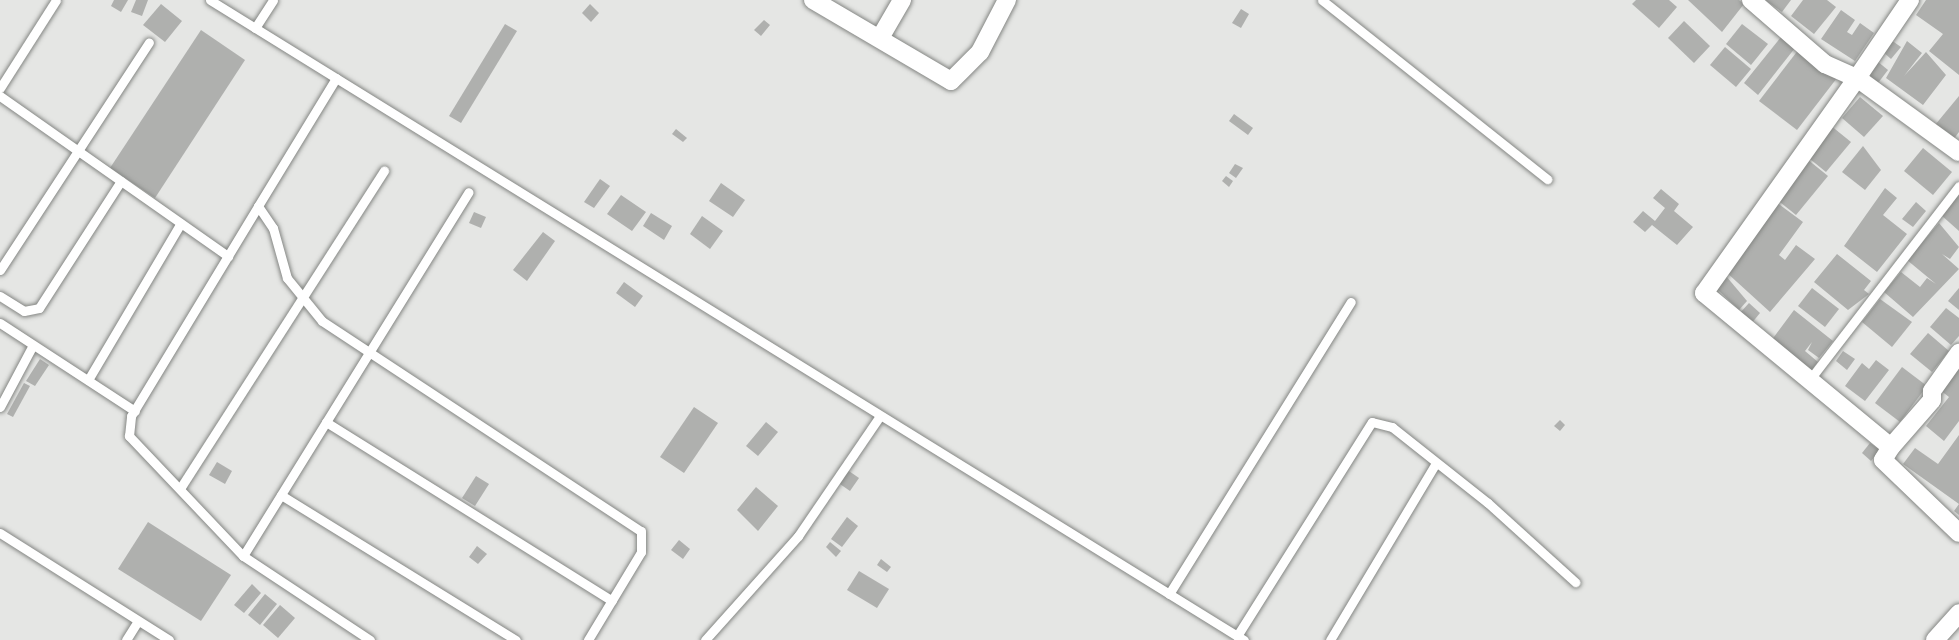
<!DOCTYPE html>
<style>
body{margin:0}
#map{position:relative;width:1959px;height:640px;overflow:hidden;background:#e5e6e4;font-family:Spectral,serif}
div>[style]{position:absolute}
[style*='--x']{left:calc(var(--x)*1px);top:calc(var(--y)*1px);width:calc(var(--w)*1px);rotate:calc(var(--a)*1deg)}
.building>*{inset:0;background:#afb0ae}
.roads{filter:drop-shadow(0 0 2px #848683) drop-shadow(0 0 2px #848683)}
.service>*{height:9px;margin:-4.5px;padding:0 4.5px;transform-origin:4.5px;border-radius:4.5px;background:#fff}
.minor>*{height:18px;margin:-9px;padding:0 9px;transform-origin:9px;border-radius:9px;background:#fff}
span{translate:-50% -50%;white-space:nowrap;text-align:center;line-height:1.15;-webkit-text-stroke:6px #f2f4f1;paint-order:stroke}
</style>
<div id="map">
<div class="building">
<div style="clip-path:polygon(114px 0,128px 0,121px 12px,111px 6px)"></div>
<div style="clip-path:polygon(136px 0,148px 0,142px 16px,131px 12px)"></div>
<div style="clip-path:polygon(1636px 0,1669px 0,1677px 7px,1659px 28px,1632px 4px)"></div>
<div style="clip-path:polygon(1688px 0,1739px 0,1744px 4px,1722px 32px)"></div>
<div style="clip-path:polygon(1765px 0,1791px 0,1782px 12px)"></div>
<div style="clip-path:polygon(1803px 0,1827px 0,1836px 7px,1814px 34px,1791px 16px)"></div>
<div style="clip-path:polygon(1926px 0,1959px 0,1959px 75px,1929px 51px,1943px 34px,1916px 15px)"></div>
<div style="clip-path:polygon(161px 4px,182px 21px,165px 42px,143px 25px)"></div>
<div style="clip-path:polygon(590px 4px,599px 13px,591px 22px,582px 13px)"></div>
<div style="clip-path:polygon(1241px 9px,1249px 14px,1241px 28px,1232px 23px)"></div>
<div style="clip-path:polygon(1841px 10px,1855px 20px,1847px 32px,1852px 35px,1860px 23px,1874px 33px,1855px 61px,1821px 39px)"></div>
<div style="clip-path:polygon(764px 20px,770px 25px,761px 36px,754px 30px)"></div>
<div style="clip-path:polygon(1684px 21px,1710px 46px,1694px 63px,1668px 38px)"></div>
<div style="clip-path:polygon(505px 24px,517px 31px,461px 123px,449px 116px)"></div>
<div style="clip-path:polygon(1742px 24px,1768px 44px,1751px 65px,1726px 44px)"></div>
<div style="clip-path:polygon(201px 30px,245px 60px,155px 198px,110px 168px)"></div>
<div style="clip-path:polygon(1781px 37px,1795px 48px,1758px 95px,1744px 83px)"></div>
<div style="clip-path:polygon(1891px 40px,1901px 47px,1891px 59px,1882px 51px)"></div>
<div style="clip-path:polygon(1907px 41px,1922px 53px,1904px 76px,1926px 52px,1946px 75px,1923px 105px,1886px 78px)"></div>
<div style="clip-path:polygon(1725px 47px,1751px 69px,1736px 87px,1710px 65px)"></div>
<div style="clip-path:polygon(1799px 49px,1837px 78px,1797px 130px,1759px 101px)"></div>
<div style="clip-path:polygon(1877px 61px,1888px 70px,1878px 83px,1867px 75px)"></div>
<div style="clip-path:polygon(1959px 96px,1959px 132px,1953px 140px,1935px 125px)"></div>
<div style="clip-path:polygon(1860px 97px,1883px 116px,1864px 137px,1842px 118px)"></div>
<div style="clip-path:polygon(1234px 114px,1253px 128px,1248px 135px,1229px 121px)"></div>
<div style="clip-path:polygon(1830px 125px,1851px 142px,1826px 172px,1805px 155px)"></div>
<div style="clip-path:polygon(676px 129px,687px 138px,683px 142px,672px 134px)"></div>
<div style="clip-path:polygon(1863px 146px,1881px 170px,1865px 190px,1842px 172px)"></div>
<div style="clip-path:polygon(1923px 148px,1952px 172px,1933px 195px,1904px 171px)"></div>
<div style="clip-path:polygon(1807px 159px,1828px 176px,1796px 215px,1775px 198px)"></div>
<div style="clip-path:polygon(1235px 164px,1243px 168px,1236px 178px,1229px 173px)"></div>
<div style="clip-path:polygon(1226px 176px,1233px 181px,1229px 187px,1222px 181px)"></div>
<div style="clip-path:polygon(600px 179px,610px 186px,594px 208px,584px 202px)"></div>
<div style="clip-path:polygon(721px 183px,745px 200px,733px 217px,709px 201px)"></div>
<div style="clip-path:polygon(1885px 188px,1897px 198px,1883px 215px,1907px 234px,1877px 272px,1844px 246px)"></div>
<div style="clip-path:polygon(1661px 189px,1679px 204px,1674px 211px,1693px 227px,1677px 245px,1652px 225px,1645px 232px,1633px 222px,1643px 211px,1655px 221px,1665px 208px,1653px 198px)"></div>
<div style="clip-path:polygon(1959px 190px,1959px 231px,1941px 215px)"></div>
<div style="clip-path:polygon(621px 195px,646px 212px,632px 231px,607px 214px)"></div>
<div style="clip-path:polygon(1776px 202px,1803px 222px,1779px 255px,1785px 260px,1796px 245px,1815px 259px,1770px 312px,1726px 272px)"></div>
<div style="clip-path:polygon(1916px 202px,1926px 211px,1913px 227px,1902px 219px)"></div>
<div style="clip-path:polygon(474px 212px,486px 217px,481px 228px,469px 223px)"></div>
<div style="clip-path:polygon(651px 213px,672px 226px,664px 240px,643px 226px)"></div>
<div style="clip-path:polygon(702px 216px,723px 231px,710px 249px,690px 234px)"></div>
<div style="clip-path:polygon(1939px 223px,1959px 247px,1950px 259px,1942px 254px,1959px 269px,1913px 317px,1884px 292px,1901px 272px,1920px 287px,1927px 278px,1936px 284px,1907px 260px)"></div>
<div style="clip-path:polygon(543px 232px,555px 241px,527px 281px,513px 270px)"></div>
<div style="clip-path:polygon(1837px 254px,1871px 281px,1864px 290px,1869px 294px,1848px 310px,1814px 282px)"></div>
<div style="clip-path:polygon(1726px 276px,1747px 301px,1739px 310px,1715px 287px)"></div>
<div style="clip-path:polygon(624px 282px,643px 296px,635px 307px,616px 293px)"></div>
<div style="clip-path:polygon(1812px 288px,1839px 309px,1825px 327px,1798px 306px)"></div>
<div style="clip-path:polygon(1959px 288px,1959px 310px,1948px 301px)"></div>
<div style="clip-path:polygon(1880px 299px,1912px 322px,1892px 347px,1862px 322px)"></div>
<div style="clip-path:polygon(1749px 303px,1760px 313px,1751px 324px,1739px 314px)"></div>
<div style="clip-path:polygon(1946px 308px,1959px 318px,1959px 336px,1951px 345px,1930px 327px)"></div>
<div style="clip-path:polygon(1794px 310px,1833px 341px,1819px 358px,1808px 350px,1812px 342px,1805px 351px,1818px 362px,1810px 372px,1771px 341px)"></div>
<div style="clip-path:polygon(1928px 333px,1949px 351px,1932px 372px,1910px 354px)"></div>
<div style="clip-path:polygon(1843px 351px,1855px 359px,1847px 370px,1836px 361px)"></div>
<div style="clip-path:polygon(40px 359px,49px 365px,35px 386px,26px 381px)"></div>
<div style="clip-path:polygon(1876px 360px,1889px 370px,1865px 401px,1845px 386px,1862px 363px,1869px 369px)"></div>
<div style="clip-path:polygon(1959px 365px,1959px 421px,1944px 441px,1926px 426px,1949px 397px,1940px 390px)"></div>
<div style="clip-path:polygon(1902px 367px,1927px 386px,1900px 422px,1875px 403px)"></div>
<div style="clip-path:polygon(24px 383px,30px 386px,13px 417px,7px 414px)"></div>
<div style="clip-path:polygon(694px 407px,718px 423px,684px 473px,660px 457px)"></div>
<div style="clip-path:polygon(1560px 420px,1565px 425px,1560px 431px,1554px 426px)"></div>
<div style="clip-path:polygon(766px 422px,778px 432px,758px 456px,746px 446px)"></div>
<div style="clip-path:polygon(1959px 435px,1959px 515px,1954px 511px,1959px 504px,1903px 464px,1915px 448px,1938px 464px)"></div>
<div style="clip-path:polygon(1870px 443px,1880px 450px,1871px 461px,1862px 453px)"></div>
<div style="clip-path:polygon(217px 462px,232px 471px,225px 484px,209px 475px)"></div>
<div style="clip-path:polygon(846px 469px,859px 478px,850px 491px,837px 482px)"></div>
<div style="clip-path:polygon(476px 476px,489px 484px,475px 506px,462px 498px)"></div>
<div style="clip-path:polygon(756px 487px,778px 506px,758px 531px,737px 510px)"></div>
<div style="clip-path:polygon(847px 517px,858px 526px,842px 547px,831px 539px)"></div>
<div style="clip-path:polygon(148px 522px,231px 575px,201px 621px,118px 569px)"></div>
<div style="clip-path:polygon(679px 540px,690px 549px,683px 559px,671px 550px)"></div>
<div style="clip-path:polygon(830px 542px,841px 551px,836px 557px,826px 547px)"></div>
<div style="clip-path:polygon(477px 546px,487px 554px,478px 564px,469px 557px)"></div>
<div style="clip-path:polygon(881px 559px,891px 567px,887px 572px,877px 565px)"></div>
<div style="clip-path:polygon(859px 571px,889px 589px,877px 608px,847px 590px)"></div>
<div style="clip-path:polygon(252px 584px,261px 593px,244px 613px,234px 605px)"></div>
<div style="clip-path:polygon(265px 594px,277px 604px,260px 625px,248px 615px)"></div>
<div style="clip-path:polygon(280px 605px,295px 618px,278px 638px,263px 625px)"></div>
</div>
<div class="roads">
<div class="service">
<div style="--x:210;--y:0;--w:1216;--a:31.76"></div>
<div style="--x:1322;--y:0;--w:288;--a:38.5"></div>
<div style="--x:255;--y:28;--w:33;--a:-57"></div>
<div style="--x:0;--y:88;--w:104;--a:-57.5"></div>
<div style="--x:0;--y:96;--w:279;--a:35.1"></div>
<div style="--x:258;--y:206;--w:150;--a:-58.6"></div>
<div style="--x:0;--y:270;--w:272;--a:-56.8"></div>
<div style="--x:0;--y:296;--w:28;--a:32"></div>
<div style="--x:24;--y:311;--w:15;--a:-11"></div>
<div style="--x:39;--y:308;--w:151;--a:-57.2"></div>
<div style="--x:0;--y:323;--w:161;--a:33.1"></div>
<div style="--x:1811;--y:378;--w:242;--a:-52.4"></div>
<div style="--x:88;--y:380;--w:182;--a:-59.4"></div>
<div style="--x:0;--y:407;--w:70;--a:-62"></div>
<div style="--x:326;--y:422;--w:337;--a:32"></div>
<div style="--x:181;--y:487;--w:376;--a:-57.3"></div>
<div style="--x:281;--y:495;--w:276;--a:31.7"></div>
<div style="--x:0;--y:533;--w:200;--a:32.3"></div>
<div style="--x:243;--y:556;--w:428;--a:-58.2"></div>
<div style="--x:1169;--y:594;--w:344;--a:-58.1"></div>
<div style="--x:1237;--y:636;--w:253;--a:-57.8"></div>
<div style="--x:1372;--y:422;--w:21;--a:14"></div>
<div style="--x:1392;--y:427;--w:122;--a:38.4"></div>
<div style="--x:1488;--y:503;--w:118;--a:42.2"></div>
<div style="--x:126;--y:640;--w:22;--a:-58"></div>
<div style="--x:370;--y:640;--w:152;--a:-146.5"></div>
<div style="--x:243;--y:556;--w:166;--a:-133.5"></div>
<div style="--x:129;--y:436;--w:20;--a:-84"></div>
<div style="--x:131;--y:416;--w:245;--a:-58.8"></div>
<div style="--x:258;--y:206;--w:27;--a:56"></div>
<div style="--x:273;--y:228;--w:52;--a:74.4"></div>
<div style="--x:287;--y:278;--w:55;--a:50.9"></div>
<div style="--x:322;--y:321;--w:382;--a:33.4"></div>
<div style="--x:641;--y:531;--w:21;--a:90"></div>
<div style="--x:641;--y:552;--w:103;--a:121.1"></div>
<div style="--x:705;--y:640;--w:140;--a:-48.2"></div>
<div style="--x:798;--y:536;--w:145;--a:-55.7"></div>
<div style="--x:1330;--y:640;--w:206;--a:-59.1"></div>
</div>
<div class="minor">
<div style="--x:813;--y:0;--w:160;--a:30.4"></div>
<div style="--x:951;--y:81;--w:41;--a:-45"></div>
<div style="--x:980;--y:52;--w:59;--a:-62.6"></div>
<div style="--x:1751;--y:0;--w:98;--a:40.9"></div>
<div style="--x:1825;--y:64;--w:35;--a:24"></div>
<div style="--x:1857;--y:78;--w:264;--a:125.4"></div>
<div style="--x:1704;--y:293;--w:242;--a:39.5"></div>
<div style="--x:1891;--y:447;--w:15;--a:122"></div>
<div style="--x:1883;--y:460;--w:105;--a:43.8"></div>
<div style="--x:1910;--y:0;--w:94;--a:124.2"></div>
<div style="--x:1857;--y:78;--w:126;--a:36"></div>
<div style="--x:880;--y:38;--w:44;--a:-59.9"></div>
<div style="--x:1891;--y:447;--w:62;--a:-48.9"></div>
<div style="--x:1932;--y:400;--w:9;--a:-90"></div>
<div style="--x:1932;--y:391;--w:47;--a:-54.6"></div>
<div style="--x:1935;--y:640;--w:36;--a:-48"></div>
</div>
</div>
</div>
